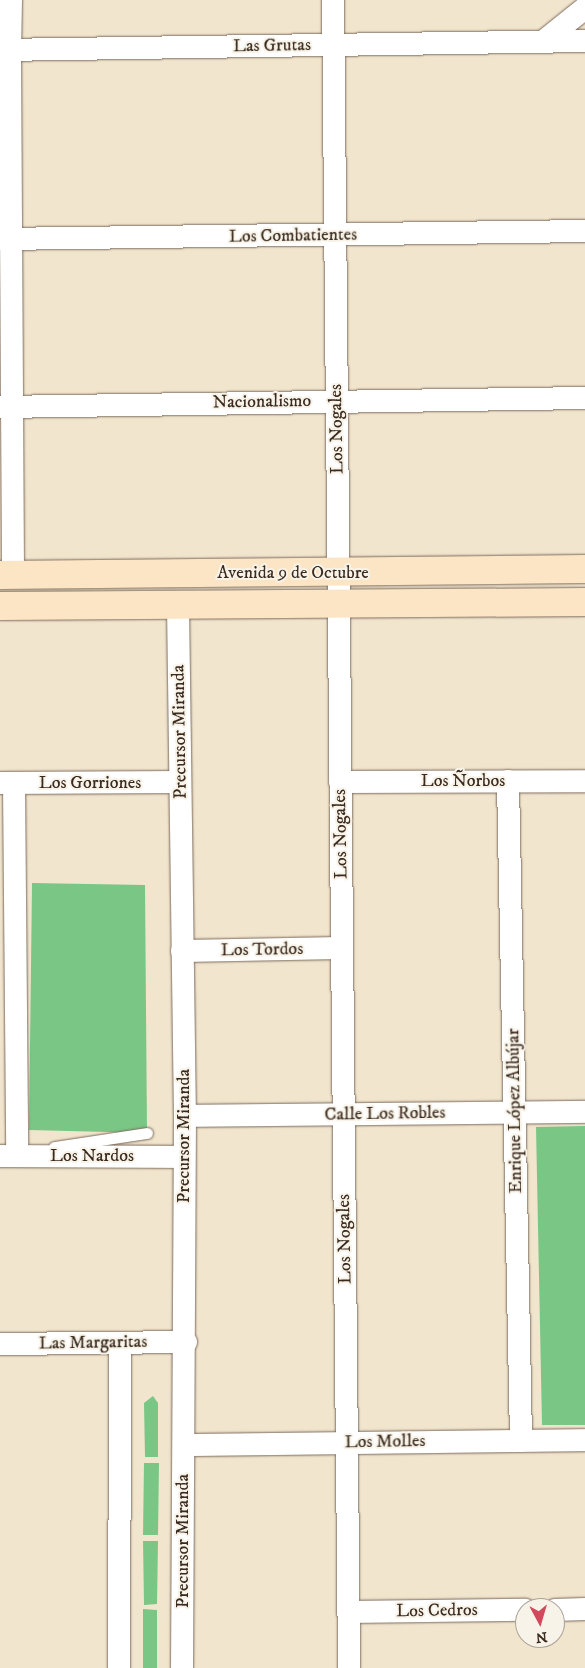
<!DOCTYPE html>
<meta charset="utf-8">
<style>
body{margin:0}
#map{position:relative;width:585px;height:1668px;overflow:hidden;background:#f2e5ce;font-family:"IM FELL DW Pica",serif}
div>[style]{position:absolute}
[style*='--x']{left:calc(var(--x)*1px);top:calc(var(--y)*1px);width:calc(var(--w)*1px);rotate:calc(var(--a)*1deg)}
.green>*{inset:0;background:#7ac685}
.roads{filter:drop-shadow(0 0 1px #7b6b5c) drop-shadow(0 0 1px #7b6b5c)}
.lane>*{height:11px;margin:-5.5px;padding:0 5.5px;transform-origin:5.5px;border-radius:5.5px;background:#fff}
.street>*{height:22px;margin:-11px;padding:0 11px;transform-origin:11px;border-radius:11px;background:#fff}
.secondary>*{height:28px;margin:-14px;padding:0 14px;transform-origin:14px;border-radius:14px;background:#fce5c4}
span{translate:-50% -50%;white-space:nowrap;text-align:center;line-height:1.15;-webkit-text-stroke:4px #f7f3e8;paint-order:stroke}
.street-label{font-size:18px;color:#3b2a1e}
.north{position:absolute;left:515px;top:1598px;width:50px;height:50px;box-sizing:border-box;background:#f7f3e8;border:1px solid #aca397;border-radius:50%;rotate:174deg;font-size:14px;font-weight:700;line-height:20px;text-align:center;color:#3b2a1e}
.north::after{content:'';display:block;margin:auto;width:18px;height:22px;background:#d1495b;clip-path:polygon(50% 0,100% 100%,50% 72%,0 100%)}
</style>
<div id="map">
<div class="green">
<div style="clip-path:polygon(32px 883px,145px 885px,147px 1133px,29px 1130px)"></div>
<div style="clip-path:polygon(585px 1126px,585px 1425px,542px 1425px,536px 1127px)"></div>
<div style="clip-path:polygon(153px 1396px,158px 1403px,158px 1457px,145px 1457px,144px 1403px)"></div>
<div style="clip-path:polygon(144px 1463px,159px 1463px,158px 1535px,143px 1535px)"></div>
<div style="clip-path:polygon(143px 1541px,158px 1541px,157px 1604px,144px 1605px)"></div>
<div style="clip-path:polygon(143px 1609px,157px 1610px,157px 1668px,143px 1668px)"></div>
</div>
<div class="roads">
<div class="lane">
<div style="--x:54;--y:1147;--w:94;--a:-8.6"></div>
</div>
<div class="street">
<div style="--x:11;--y:0;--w:50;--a:91.1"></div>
<div style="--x:10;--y:50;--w:525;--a:89.67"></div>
<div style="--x:333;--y:0;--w:1668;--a:89.45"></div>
<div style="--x:544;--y:41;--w:53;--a:-38.8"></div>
<div style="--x:0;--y:50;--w:585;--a:-0.88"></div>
<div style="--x:0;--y:239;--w:585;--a:-0.78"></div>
<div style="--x:0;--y:407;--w:585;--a:-0.88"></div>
<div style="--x:178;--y:605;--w:511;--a:89.22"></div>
<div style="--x:185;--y:1116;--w:552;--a:90.31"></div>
<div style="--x:508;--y:781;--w:660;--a:88.87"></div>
<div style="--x:340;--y:782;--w:245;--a:-0.2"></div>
<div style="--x:1;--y:783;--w:179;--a:-0.3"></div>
<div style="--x:14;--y:783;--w:372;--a:89.5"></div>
<div style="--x:182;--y:951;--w:160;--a:-1.1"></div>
<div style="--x:185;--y:1116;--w:400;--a:-0.6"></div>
<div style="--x:0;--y:1156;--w:184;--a:0.3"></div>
<div style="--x:0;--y:1344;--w:186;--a:-0.6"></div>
<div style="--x:184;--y:1445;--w:401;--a:-0.7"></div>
<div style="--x:555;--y:1610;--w:30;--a:-2"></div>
<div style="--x:349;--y:1612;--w:176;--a:-0.7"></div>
<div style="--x:119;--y:1668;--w:325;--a:-89.8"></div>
</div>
<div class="secondary">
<div style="--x:0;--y:575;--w:585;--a:-0.59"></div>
<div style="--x:0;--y:606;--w:585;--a:-0.39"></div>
</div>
</div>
<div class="street-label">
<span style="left:272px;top:46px;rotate:-1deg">Las Grutas</span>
<span style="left:293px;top:236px;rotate:-1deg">Los Combatientes</span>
<span style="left:262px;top:402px;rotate:-1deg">Nacionalismo</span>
<span style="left:337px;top:429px;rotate:-91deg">Los Nogales</span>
<span style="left:293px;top:573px">Avenida 9 de Octubre</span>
<span style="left:180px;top:732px;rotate:-91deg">Precursor Miranda</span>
<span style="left:463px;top:781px">Los Ñorbos</span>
<span style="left:90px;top:783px">Los Gorriones</span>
<span style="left:341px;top:834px;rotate:-91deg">Los Nogales</span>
<span style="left:262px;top:950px;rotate:-1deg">Los Tordos</span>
<span style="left:515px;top:1111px;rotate:-91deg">Enrique López Albújar</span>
<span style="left:385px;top:1114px;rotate:-1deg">Calle Los Robles</span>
<span style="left:184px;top:1136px;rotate:-90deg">Precursor Miranda</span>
<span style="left:92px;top:1156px">Los Nardos</span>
<span style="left:345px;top:1239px;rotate:-91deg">Los Nogales</span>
<span style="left:93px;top:1343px;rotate:-1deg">Las Margaritas</span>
<span style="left:385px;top:1442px;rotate:-1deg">Los Molles</span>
<span style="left:183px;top:1541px;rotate:-90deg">Precursor Miranda</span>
<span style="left:437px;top:1611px;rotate:-1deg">Los Cedros</span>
</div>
<div class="north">N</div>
</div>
